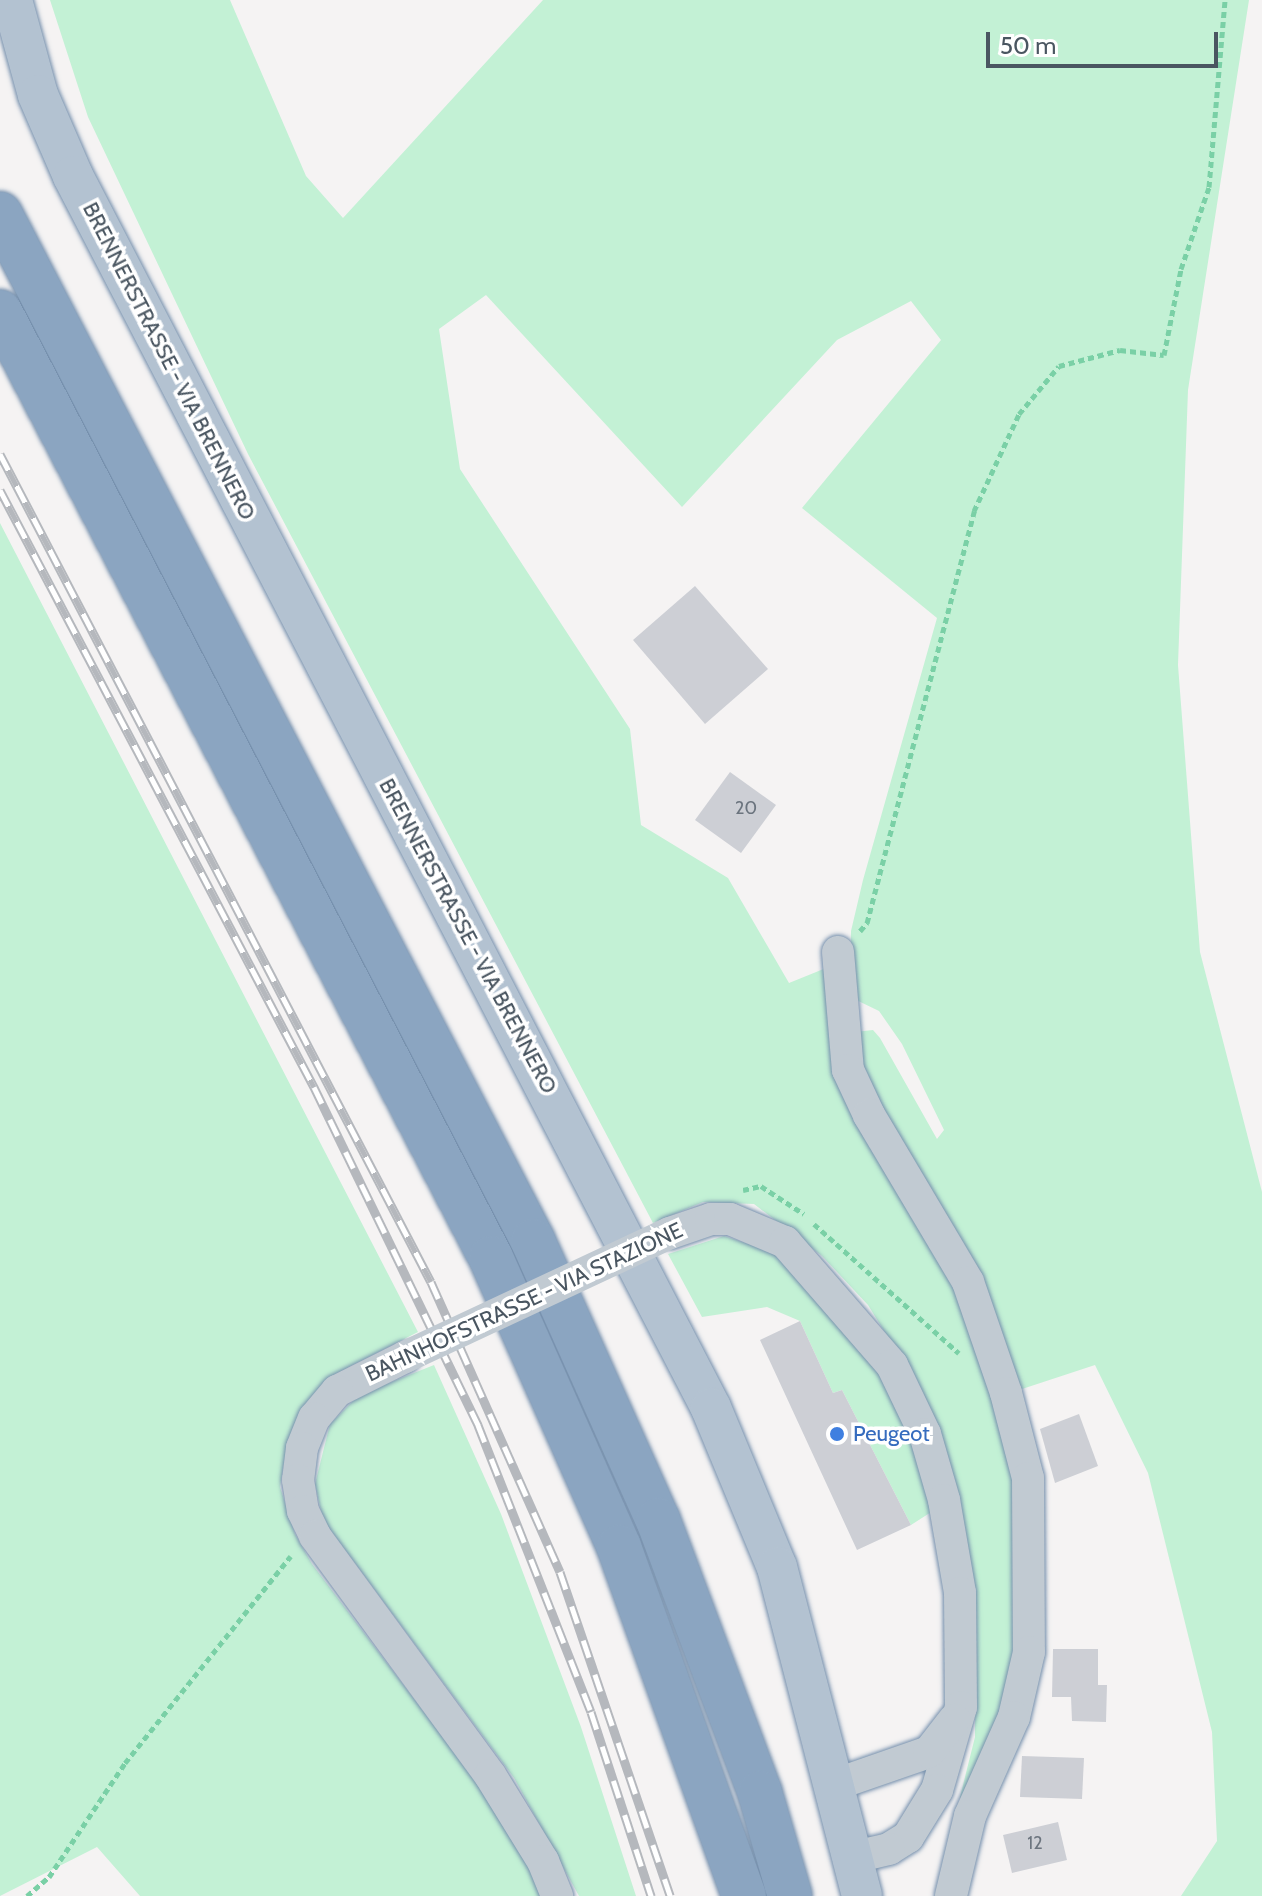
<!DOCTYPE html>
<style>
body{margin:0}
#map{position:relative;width:1262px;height:1896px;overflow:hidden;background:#f5f3f3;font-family:Cabin,sans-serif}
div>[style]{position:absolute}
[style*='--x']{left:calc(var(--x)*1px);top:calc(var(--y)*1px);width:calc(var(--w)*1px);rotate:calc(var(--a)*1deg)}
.green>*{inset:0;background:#c3f1d5}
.building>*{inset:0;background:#cdcfd5}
.path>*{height:5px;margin-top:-2.5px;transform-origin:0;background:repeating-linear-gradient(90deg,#7ad0a6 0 6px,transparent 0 10px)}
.roads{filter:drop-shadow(0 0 2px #7690ad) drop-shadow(0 0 2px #7690ad)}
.minor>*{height:32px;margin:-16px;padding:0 16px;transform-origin:16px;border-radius:16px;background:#c1cad2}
.major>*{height:40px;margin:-20px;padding:0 20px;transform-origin:20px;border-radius:20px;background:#b3c2d1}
.highway>*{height:44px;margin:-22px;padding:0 22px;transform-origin:22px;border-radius:22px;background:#8ba5c1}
.rail>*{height:9px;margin-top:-4.5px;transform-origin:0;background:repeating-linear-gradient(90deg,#fff 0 18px,#b5b8bd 0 36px);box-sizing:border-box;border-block:2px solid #b5b8bd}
.minor-bridge>*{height:32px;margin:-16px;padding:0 16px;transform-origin:16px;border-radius:16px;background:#c1cad2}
.dots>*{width:22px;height:22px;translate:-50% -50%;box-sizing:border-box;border:4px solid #fff;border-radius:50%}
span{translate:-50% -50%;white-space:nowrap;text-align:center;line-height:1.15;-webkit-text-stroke:7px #fff;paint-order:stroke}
.number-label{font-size:18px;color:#6b747e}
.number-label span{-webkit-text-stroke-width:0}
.street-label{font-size:22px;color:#4a5661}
.shop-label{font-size:22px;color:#366cbe}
.left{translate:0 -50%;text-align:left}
.scale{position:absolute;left:986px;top:32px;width:232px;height:36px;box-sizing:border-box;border:4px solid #4a5661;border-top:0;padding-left:10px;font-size:24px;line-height:28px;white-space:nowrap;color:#4a5661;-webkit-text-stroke:6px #fff;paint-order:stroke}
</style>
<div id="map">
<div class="green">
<div style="clip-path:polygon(evenodd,50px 0,230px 0,306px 176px,343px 218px,543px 0,1249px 0,1188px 390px,1178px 665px,1200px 952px,1262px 1192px,1262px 1896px,1181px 1896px,1217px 1841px,1212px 1732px,1148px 1473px,1095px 1365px,1007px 1394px,1031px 1607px,970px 1816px,960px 1797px,975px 1737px,975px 1621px,902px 1360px,868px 1305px,822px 1256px,754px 1204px,703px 1202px,653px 1223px,248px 454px,88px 117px,50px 0,486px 295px,682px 507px,837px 340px,911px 301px,941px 340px,802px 508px,937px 618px,863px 880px,851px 931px,850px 997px,879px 1011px,902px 1044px,944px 1130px,937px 1139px,880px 1038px,873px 1030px,855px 1032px,831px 966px,789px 983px,728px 878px,641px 825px,630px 729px,460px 469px,439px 329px,486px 295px)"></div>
<div style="clip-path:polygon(0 523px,418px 1332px,349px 1367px,317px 1394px,285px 1457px,280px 1487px,295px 1534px,312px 1564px,507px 1822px,544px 1896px,140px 1896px,97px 1847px,0 1896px)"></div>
<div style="clip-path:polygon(724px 1236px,773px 1252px,889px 1371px,939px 1507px,911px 1525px,842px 1390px,833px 1393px,800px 1321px,767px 1307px,702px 1317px,668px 1254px)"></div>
<div style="clip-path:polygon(434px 1365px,501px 1514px,581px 1727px,636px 1896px,579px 1896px,514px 1778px,323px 1520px,315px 1484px,330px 1424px,359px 1395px)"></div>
</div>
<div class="building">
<div style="clip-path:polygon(695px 586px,768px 669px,705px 724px,633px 640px)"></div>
<div style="clip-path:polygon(730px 772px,776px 805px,741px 853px,695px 820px)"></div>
<div style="clip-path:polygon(800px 1321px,833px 1393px,842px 1390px,911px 1525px,857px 1550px,760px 1340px)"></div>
<div style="clip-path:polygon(1079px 1414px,1098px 1466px,1055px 1483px,1040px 1429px)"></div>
<div style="clip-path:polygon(1053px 1649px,1098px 1649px,1098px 1685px,1107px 1685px,1106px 1722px,1072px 1721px,1071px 1697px,1052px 1697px)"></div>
<div style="clip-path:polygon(1022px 1756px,1084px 1758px,1082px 1799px,1020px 1797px)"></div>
<div style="clip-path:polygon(1058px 1822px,1067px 1860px,1012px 1873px,1003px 1835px)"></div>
</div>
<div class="path">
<div style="--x:860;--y:931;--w:11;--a:-49"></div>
<div style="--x:867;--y:923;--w:426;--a:-75.4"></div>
<div style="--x:974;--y:511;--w:107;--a:-65.1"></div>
<div style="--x:1019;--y:414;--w:62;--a:-50.2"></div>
<div style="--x:1059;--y:366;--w:63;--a:-14.7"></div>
<div style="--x:1120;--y:350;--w:44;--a:6.5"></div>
<div style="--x:1164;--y:355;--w:88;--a:-78.8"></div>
<div style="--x:1181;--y:269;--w:87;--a:-71.1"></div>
<div style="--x:1209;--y:187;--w:188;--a:-85.1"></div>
<div style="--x:743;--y:1190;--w:18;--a:-13"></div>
<div style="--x:761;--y:1186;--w:51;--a:33.1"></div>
<div style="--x:814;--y:1224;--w:194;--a:41.7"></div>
<div style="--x:27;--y:1896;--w:29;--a:-41"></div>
<div style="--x:49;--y:1877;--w:137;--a:-56.3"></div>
<div style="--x:125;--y:1763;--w:265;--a:-51.3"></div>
</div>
<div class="roads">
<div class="minor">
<div style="--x:838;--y:952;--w:118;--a:85.2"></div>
<div style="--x:848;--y:1070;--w:50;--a:65"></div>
<div style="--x:869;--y:1115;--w:194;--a:59.3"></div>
<div style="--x:968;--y:1282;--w:117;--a:71.1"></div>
<div style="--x:1006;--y:1393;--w:88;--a:75.5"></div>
<div style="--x:1028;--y:1478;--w:174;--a:89.7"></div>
<div style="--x:1029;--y:1652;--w:67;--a:103"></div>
<div style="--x:1014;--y:1717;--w:108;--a:114"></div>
<div style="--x:970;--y:1816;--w:82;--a:103.4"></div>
<div style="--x:670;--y:1233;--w:43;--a:-18.9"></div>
<div style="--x:711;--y:1219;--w:19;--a:0"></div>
<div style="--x:730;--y:1219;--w:60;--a:22.7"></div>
<div style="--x:785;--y:1242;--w:163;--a:49"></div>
<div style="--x:892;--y:1365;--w:76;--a:64.4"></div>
<div style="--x:925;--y:1434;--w:69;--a:73.9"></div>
<div style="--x:944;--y:1500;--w:94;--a:80.2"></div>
<div style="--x:960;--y:1593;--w:114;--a:89.5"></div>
<div style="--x:961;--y:1707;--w:86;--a:106.1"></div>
<div style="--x:937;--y:1790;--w:55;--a:121.7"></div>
<div style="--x:908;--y:1837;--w:22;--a:148"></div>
<div style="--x:889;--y:1849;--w:37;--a:167"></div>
<div style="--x:405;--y:1357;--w:76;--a:153.4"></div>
<div style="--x:337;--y:1391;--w:35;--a:130"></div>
<div style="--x:314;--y:1418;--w:32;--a:112"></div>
<div style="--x:302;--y:1448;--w:32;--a:97"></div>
<div style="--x:298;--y:1480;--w:31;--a:81"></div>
<div style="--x:303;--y:1511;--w:28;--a:64"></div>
<div style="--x:315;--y:1536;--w:296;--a:53.8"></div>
<div style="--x:490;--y:1775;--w:101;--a:58.4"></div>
<div style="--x:543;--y:1861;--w:38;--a:68"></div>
<div style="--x:834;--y:1785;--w:101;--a:-19.2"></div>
<div style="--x:929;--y:1752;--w:41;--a:-52"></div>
</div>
<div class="major">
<div style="--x:12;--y:0;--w:98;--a:74.7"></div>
<div style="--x:38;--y:95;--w:88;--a:66.6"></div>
<div style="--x:73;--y:176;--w:1387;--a:62.62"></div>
<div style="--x:711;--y:1408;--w:172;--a:67.5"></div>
<div style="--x:777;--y:1567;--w:340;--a:75.5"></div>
</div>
<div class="highway">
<div style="--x:0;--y:214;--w:1157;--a:62.57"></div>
<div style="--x:533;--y:1241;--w:306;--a:65.9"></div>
<div style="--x:658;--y:1520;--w:291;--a:69.5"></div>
<div style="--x:760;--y:1793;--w:107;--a:73.8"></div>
<div style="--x:0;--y:312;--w:1066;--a:62.57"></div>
<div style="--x:491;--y:1258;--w:316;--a:66.1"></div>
<div style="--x:619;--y:1547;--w:371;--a:70.3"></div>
</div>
</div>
<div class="rail">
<div style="--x:0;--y:454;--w:933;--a:62.5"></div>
<div style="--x:431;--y:1282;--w:317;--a:66"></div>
<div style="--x:560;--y:1572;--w:342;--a:71.2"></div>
<div style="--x:0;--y:490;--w:675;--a:62.26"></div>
<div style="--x:314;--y:1087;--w:376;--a:64.1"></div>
<div style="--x:478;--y:1425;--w:308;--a:68.5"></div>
<div style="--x:591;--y:1712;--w:194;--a:71.9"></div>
</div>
<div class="minor-bridge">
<div style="--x:405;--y:1357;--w:293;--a:-25.1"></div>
</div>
<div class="dots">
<div style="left:837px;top:1434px;background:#3f7fe0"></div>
</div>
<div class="number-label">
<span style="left:746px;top:808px">20</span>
<span style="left:1035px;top:1843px">12</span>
</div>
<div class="street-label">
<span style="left:169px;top:361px;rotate:63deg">BRENNERSTRASSE - VIA BRENNERO</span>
<span style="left:468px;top:936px;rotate:62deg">BRENNERSTRASSE - VIA BRENNERO</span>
<span style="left:524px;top:1302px;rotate:-25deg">BAHNHOFSTRASSE - VIA STAZIONE</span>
</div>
<div class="shop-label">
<span class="left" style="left:853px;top:1434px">Peugeot</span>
</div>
<div class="scale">50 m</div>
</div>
